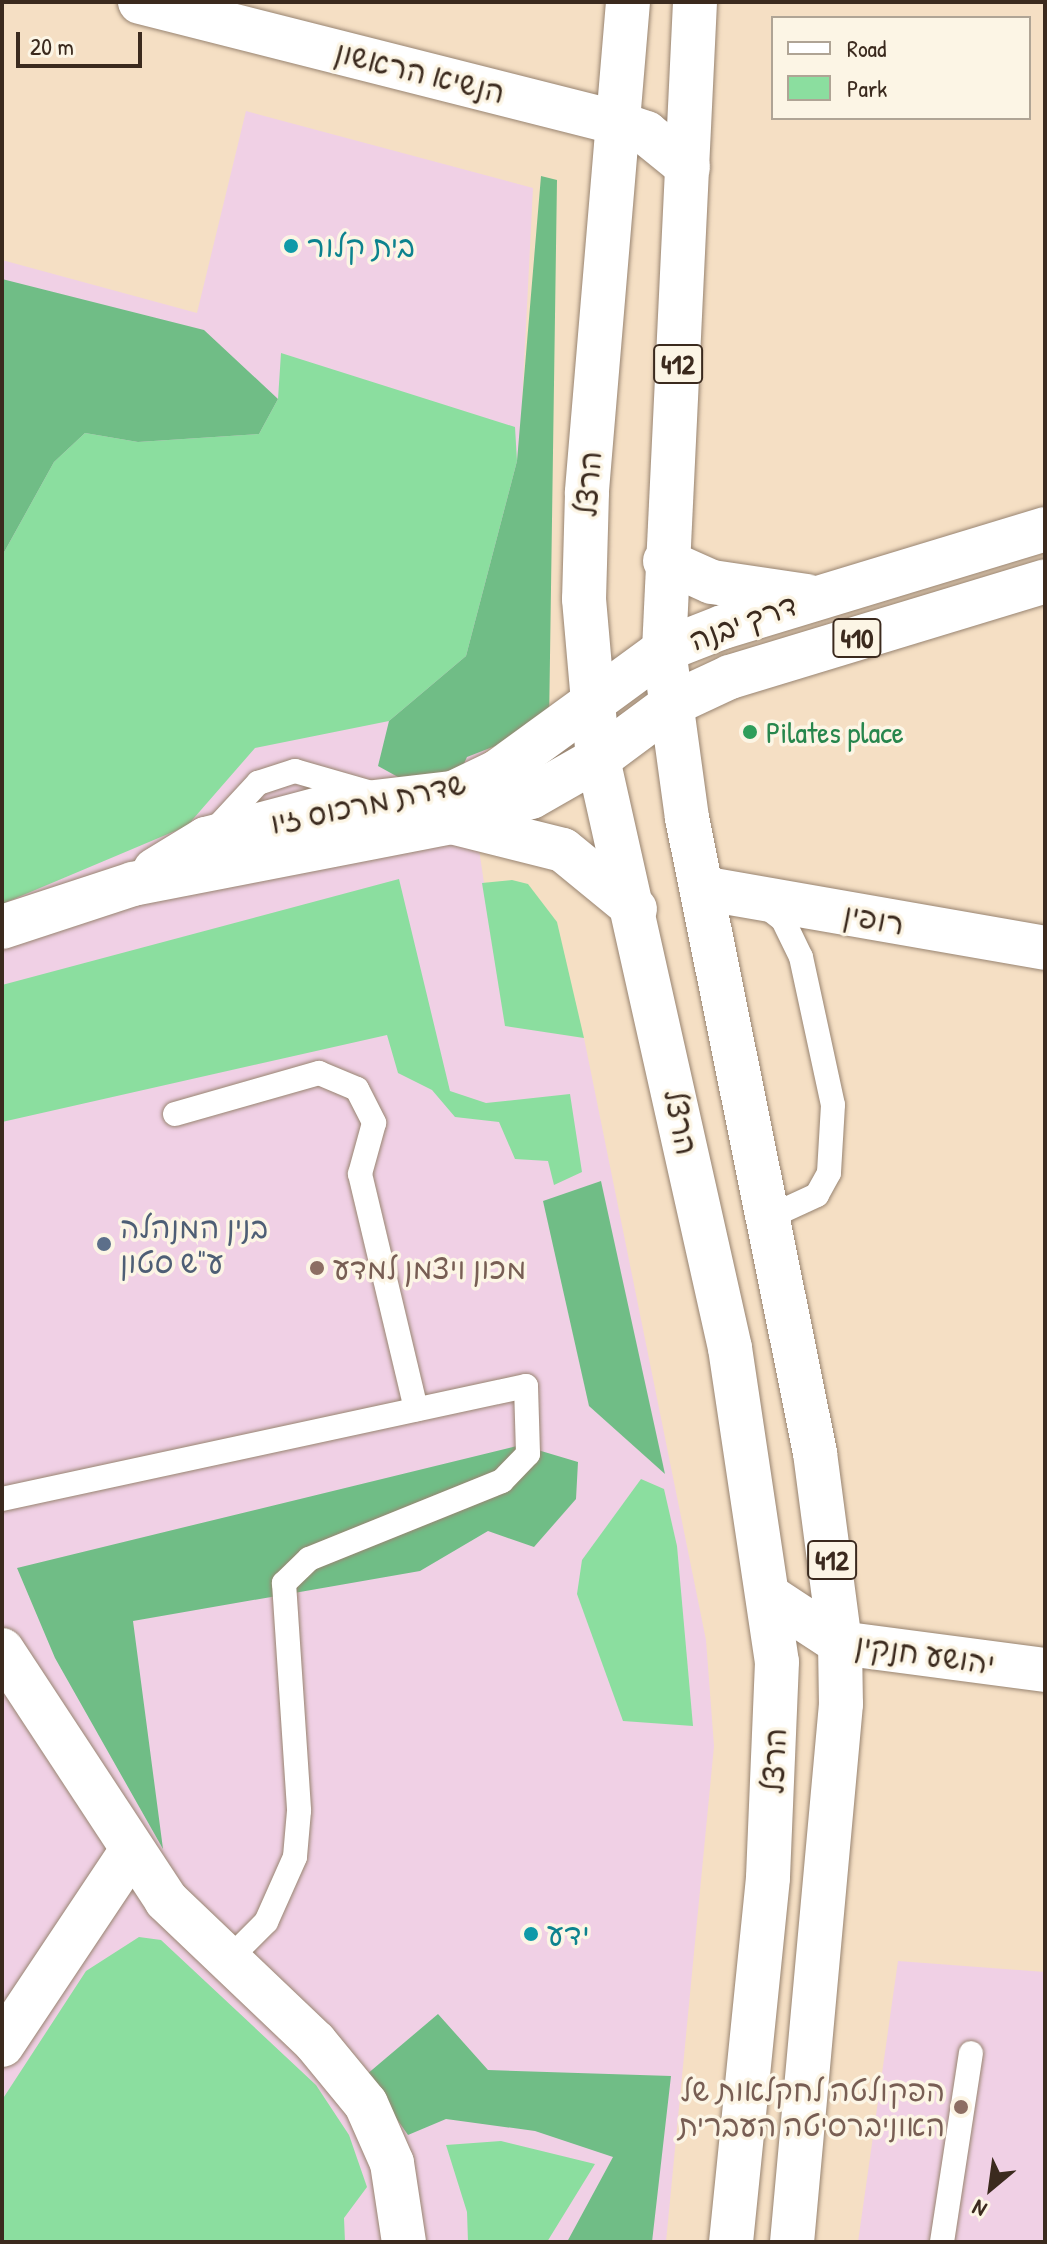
<!DOCTYPE html>
<meta charset="utf-8">
<style>
body{margin:0}
#map{position:relative;width:1047px;height:2244px;overflow:hidden;background:#f5dfc4;font-family:"Patrick Hand","Playpen Sans Hebrew",sans-serif}
div>[style]{position:absolute}
[style*='--x']{left:calc(var(--x)*1px);top:calc(var(--y)*1px);width:calc(var(--w)*1px);rotate:calc(var(--a)*1deg)}
.built>*{inset:0;background:#f0d0e5}
.green>*{inset:0;background:#8bde9f}
.forest>*{inset:0;background:#70bd86}
.roads{filter:drop-shadow(0 0 2px #988471) drop-shadow(0 0 2px #988471)}
.lane>*{height:24px;margin:-12px;padding:0 12px;transform-origin:12px;border-radius:12px;background:#fff}
.street>*{height:44px;margin:-22px;padding:0 22px;transform-origin:22px;border-radius:22px;background:#fff}
.secondary>*{height:44px;margin:-22px;padding:0 22px;transform-origin:22px;border-radius:22px;background:#fff}
.primary>*{height:44px;margin:-22px;padding:0 22px;transform-origin:22px;border-radius:22px;background:#fff}
.dots>*{width:22px;height:22px;translate:-50% -50%;box-sizing:border-box;border:4px solid #fcf5e5;border-radius:50%}
span{translate:-50% -50%;white-space:nowrap;text-align:center;line-height:1.15;-webkit-text-stroke:7px #fcf5e5;paint-order:stroke}
.shield-label span{padding:2px 6px;background:#fcf5e5;border:2px solid;border-radius:6px;-webkit-text-stroke-width:0}
.shield-label{font-size:28px;color:#3b2a1e;font-weight:700}
.street-label{font-size:30px;color:#3b2a1e}
.culture-label{font-size:30px;color:#0d838f}
.left{translate:0 -50%;text-align:left}
.leisure-label{font-size:30px;color:#27864d}
.service-label{font-size:30px;color:#4e5e75}
.education-label{font-size:30px;color:#785e54}
.right{translate:-100% -50%;text-align:right}
.frame{position:absolute;inset:0;border:4px solid #3b2a1e;pointer-events:none}
.legend{position:absolute;left:771px;top:16px;width:260px;height:104px;box-sizing:border-box;background:#fcf5e5;border:2px solid #afa495;margin:0;padding:10px 14px;list-style:none;font-size:24px;color:#3b2a1e}
.legend li{display:flex;align-items:center;gap:16px;height:40px}
.legend b{width:40px;border:2px solid #afa495}
.north{position:absolute;left:951px;top:2148px;width:80px;height:80px;-webkit-text-stroke:6px #fcf5e5;paint-order:stroke;rotate:209deg;font-size:22px;font-weight:700;line-height:32px;text-align:center;color:#3b2a1e}
.north::after{content:'';display:block;margin:auto;width:28px;height:36px;background:#3b2a1e;clip-path:polygon(50% 0,100% 100%,50% 72%,0 100%)}
.scale{position:absolute;left:16px;top:32px;width:126px;height:36px;box-sizing:border-box;border:4px solid #3b2a1e;border-top:0;padding-left:10px;font-size:24px;line-height:28px;white-space:nowrap;color:#3b2a1e;-webkit-text-stroke:6px #fcf5e5;paint-order:stroke}
</style>
<div id="map">
<div class="built">
<div style="clip-path:polygon(246px 111px,533px 188px,511px 623px,517px 724px,467px 768px,505px 1025px,584px 1038px,706px 1640px,714px 1746px,666px 2242px,2px 2242px,2px 260px,197px 313px)"></div>
<div style="clip-path:polygon(898px 1961px,1045px 1972px,1045px 2242px,858px 2242px)"></div>
</div>
<div class="green">
<div style="clip-path:polygon(281px 353px,515px 427px,517px 461px,466px 656px,389px 721px,255px 748px,187px 826px,2px 904px,2px 556px,54px 462px,85px 433px,138px 442px,259px 434px,278px 399px)"></div>
<div style="clip-path:polygon(399px 879px,450px 1091px,486px 1103px,570px 1094px,582px 1172px,554px 1185px,548px 1161px,515px 1159px,499px 1122px,455px 1117px,432px 1090px,398px 1073px,387px 1035px,2px 1122px,2px 985px)"></div>
<div style="clip-path:polygon(512px 880px,528px 884px,557px 922px,584px 1038px,505px 1026px,482px 883px)"></div>
<div style="clip-path:polygon(641px 1479px,664px 1489px,677px 1546px,693px 1726px,623px 1721px,577px 1594px,582px 1560px)"></div>
<div style="clip-path:polygon(139px 1937px,161px 1940px,316px 2085px,349px 2135px,367px 2187px,344px 2218px,345px 2242px,2px 2242px,2px 2100px,86px 1971px)"></div>
<div style="clip-path:polygon(501px 2141px,595px 2164px,547px 2242px,468px 2242px,467px 2212px,446px 2145px)"></div>
</div>
<div class="forest">
<div style="clip-path:polygon(541px 176px,557px 180px,549px 725px,467px 757px,456px 781px,418px 788px,378px 766px,389px 721px,466px 656px,517px 461px)"></div>
<div style="clip-path:polygon(2px 279px,204px 330px,278px 399px,259px 434px,138px 442px,85px 433px,54px 462px,2px 556px)"></div>
<div style="clip-path:polygon(601px 1181px,665px 1474px,589px 1406px,543px 1201px)"></div>
<div style="clip-path:polygon(521px 1445px,578px 1462px,576px 1499px,534px 1547px,488px 1531px,420px 1571px,133px 1621px,163px 1849px,55px 1658px,17px 1568px)"></div>
<div style="clip-path:polygon(438px 2014px,488px 2070px,671px 2076px,652px 2242px,567px 2242px,613px 2157px,535px 2131px,446px 2119px,408px 2135px,366px 2075px)"></div>
</div>
<div class="roads">
<div class="lane">
<div style="--x:210;--y:835;--w:71;--a:-47.3"></div>
<div style="--x:258;--y:783;--w:39;--a:-18"></div>
<div style="--x:295;--y:771;--w:76;--a:16"></div>
<div style="--x:764;--y:905;--w:24;--a:38"></div>
<div style="--x:783;--y:920;--w:41;--a:64.1"></div>
<div style="--x:801;--y:957;--w:151;--a:77.8"></div>
<div style="--x:833;--y:1105;--w:68;--a:93.4"></div>
<div style="--x:829;--y:1173;--w:25;--a:119"></div>
<div style="--x:817;--y:1195;--w:55;--a:155.3"></div>
<div style="--x:175;--y:1114;--w:150;--a:-15.9"></div>
<div style="--x:319;--y:1073;--w:41;--a:22.8"></div>
<div style="--x:357;--y:1089;--w:38;--a:63"></div>
<div style="--x:374;--y:1123;--w:53;--a:105.4"></div>
<div style="--x:360;--y:1174;--w:242;--a:76.6"></div>
<div style="--x:2;--y:1499;--w:536;--a:-12.17"></div>
<div style="--x:526;--y:1386;--w:68;--a:88.3"></div>
<div style="--x:528;--y:1454;--w:37;--a:134"></div>
<div style="--x:502;--y:1481;--w:208;--a:158"></div>
<div style="--x:309;--y:1559;--w:35;--a:136"></div>
<div style="--x:284;--y:1583;--w:228;--a:86.2"></div>
<div style="--x:299;--y:1811;--w:46;--a:95"></div>
<div style="--x:295;--y:1857;--w:71;--a:114"></div>
<div style="--x:266;--y:1922;--w:55;--a:135"></div>
<div style="--x:942;--y:2242;--w:191;--a:-81.3"></div>
</div>
<div class="street">
<div style="--x:702;--y:888;--w:348;--a:9.9"></div>
<div style="--x:770;--y:1597;--w:84;--a:33.3"></div>
<div style="--x:840;--y:1643;--w:207;--a:7.5"></div>
<div style="--x:2;--y:1650;--w:299;--a:56.7"></div>
<div style="--x:166;--y:1900;--w:206;--a:43.6"></div>
<div style="--x:315;--y:2042;--w:80;--a:50.6"></div>
<div style="--x:366;--y:2104;--w:64;--a:66.2"></div>
<div style="--x:392;--y:2163;--w:80;--a:81.4"></div>
<div style="--x:2;--y:2045;--w:231;--a:-56.3"></div>
</div>
<div class="secondary">
<div style="--x:140;--y:2;--w:492;--a:14.2"></div>
<div style="--x:617;--y:123;--w:31;--a:19"></div>
<div style="--x:646;--y:133;--w:54;--a:39"></div>
<div style="--x:155;--y:870;--w:60;--a:-31.3"></div>
<div style="--x:206;--y:839;--w:121;--a:-14.8"></div>
<div style="--x:323;--y:808;--w:131;--a:-6.6"></div>
<div style="--x:453;--y:793;--w:49;--a:-25.5"></div>
<div style="--x:497;--y:772;--w:119;--a:-36.1"></div>
<div style="--x:2;--y:927;--w:138;--a:-18.2"></div>
<div style="--x:133;--y:884;--w:324;--a:-11"></div>
<div style="--x:451;--y:822;--w:84;--a:-17.4"></div>
<div style="--x:531;--y:797;--w:77;--a:-29.6"></div>
</div>
<div class="primary">
<div style="--x:628;--y:2;--w:493;--a:94.8"></div>
<div style="--x:587;--y:493;--w:106;--a:91.6"></div>
<div style="--x:584;--y:599;--w:103;--a:85"></div>
<div style="--x:593;--y:702;--w:57;--a:85"></div>
<div style="--x:598;--y:759;--w:604;--a:77.37"></div>
<div style="--x:730;--y:1348;--w:317;--a:81.5"></div>
<div style="--x:777;--y:1662;--w:216;--a:92.4"></div>
<div style="--x:768;--y:1878;--w:366;--a:95.8"></div>
<div style="--x:695;--y:2;--w:649;--a:92.74"></div>
<div style="--x:664;--y:650;--w:170;--a:82.2"></div>
<div style="--x:687;--y:818;--w:648;--a:78.6"></div>
<div style="--x:815;--y:1453;--w:192;--a:82.5"></div>
<div style="--x:840;--y:1643;--w:61;--a:89.1"></div>
<div style="--x:841;--y:1704;--w:540;--a:95.2"></div>
<div style="--x:665;--y:561;--w:51;--a:24.1"></div>
<div style="--x:712;--y:582;--w:96;--a:8.4"></div>
<div style="--x:593;--y:702;--w:88;--a:-36.2"></div>
<div style="--x:664;--y:650;--w:63;--a:-21.3"></div>
<div style="--x:723;--y:627;--w:337;--a:-16.9"></div>
<div style="--x:598;--y:759;--w:92;--a:-36.6"></div>
<div style="--x:672;--y:704;--w:64;--a:-25"></div>
<div style="--x:730;--y:677;--w:329;--a:-16.9"></div>
<div style="--x:451;--y:822;--w:115;--a:14"></div>
<div style="--x:563;--y:850;--w:93;--a:39.3"></div>
</div>
</div>
<div class="dots">
<div style="left:291px;top:246px;background:#0f9aa8"></div>
<div style="left:750px;top:732px;background:#2e9e5b"></div>
<div style="left:104px;top:1244px;background:#5c6f8a"></div>
<div style="left:317px;top:1268px;background:#8d6e63"></div>
<div style="left:531px;top:1934px;background:#0f9aa8"></div>
<div style="left:961px;top:2107px;background:#8d6e63"></div>
</div>
<div class="shield-label">
<span style="left:678px;top:364px">412</span>
<span style="left:857px;top:638px">410</span>
<span style="left:832px;top:1560px">412</span>
</div>
<div class="street-label">
<span style="left:420px;top:72px;rotate:14deg">הנשיא הראשון</span>
<span style="left:588px;top:484px;rotate:-86deg">הרצל</span>
<span style="left:743px;top:622px;rotate:-20deg">דרך יבנה</span>
<span style="left:368px;top:803px;rotate:-12deg">שדרת מרכוס זיו</span>
<span style="left:874px;top:919px;rotate:10deg">רופין</span>
<span style="left:681px;top:1122px;rotate:78deg">הרצל</span>
<span style="left:925px;top:1654px;rotate:8deg">יהושע חנקין</span>
<span style="left:774px;top:1761px;rotate:-88deg">הרצל</span>
</div>
<div class="culture-label">
<span class="left" style="left:307px;top:246px">בית קלור</span>
<span class="left" style="left:547px;top:1934px">ידע</span>
</div>
<div class="leisure-label">
<span class="left" style="left:766px;top:732px">Pilates place</span>
</div>
<div class="service-label">
<span class="left" style="left:120px;top:1244px">בנין המנהלה<br>ע"ש סטון</span>
</div>
<div class="education-label">
<span class="left" style="left:333px;top:1268px">מכון ויצמן למדע</span>
<span class="right" style="left:945px;top:2107px">הפקולטה לחקלאות של<br>האוניברסיטה העברית</span>
</div>
<div class="frame"></div>
<ul class="legend">
<li><b style="height:10px;background:#fff"></b>Road</li>
<li><b style="height:22px;background:#8bde9f"></b>Park</li>
</ul>
<div class="north">N</div>
<div class="scale">20 m</div>
</div>
